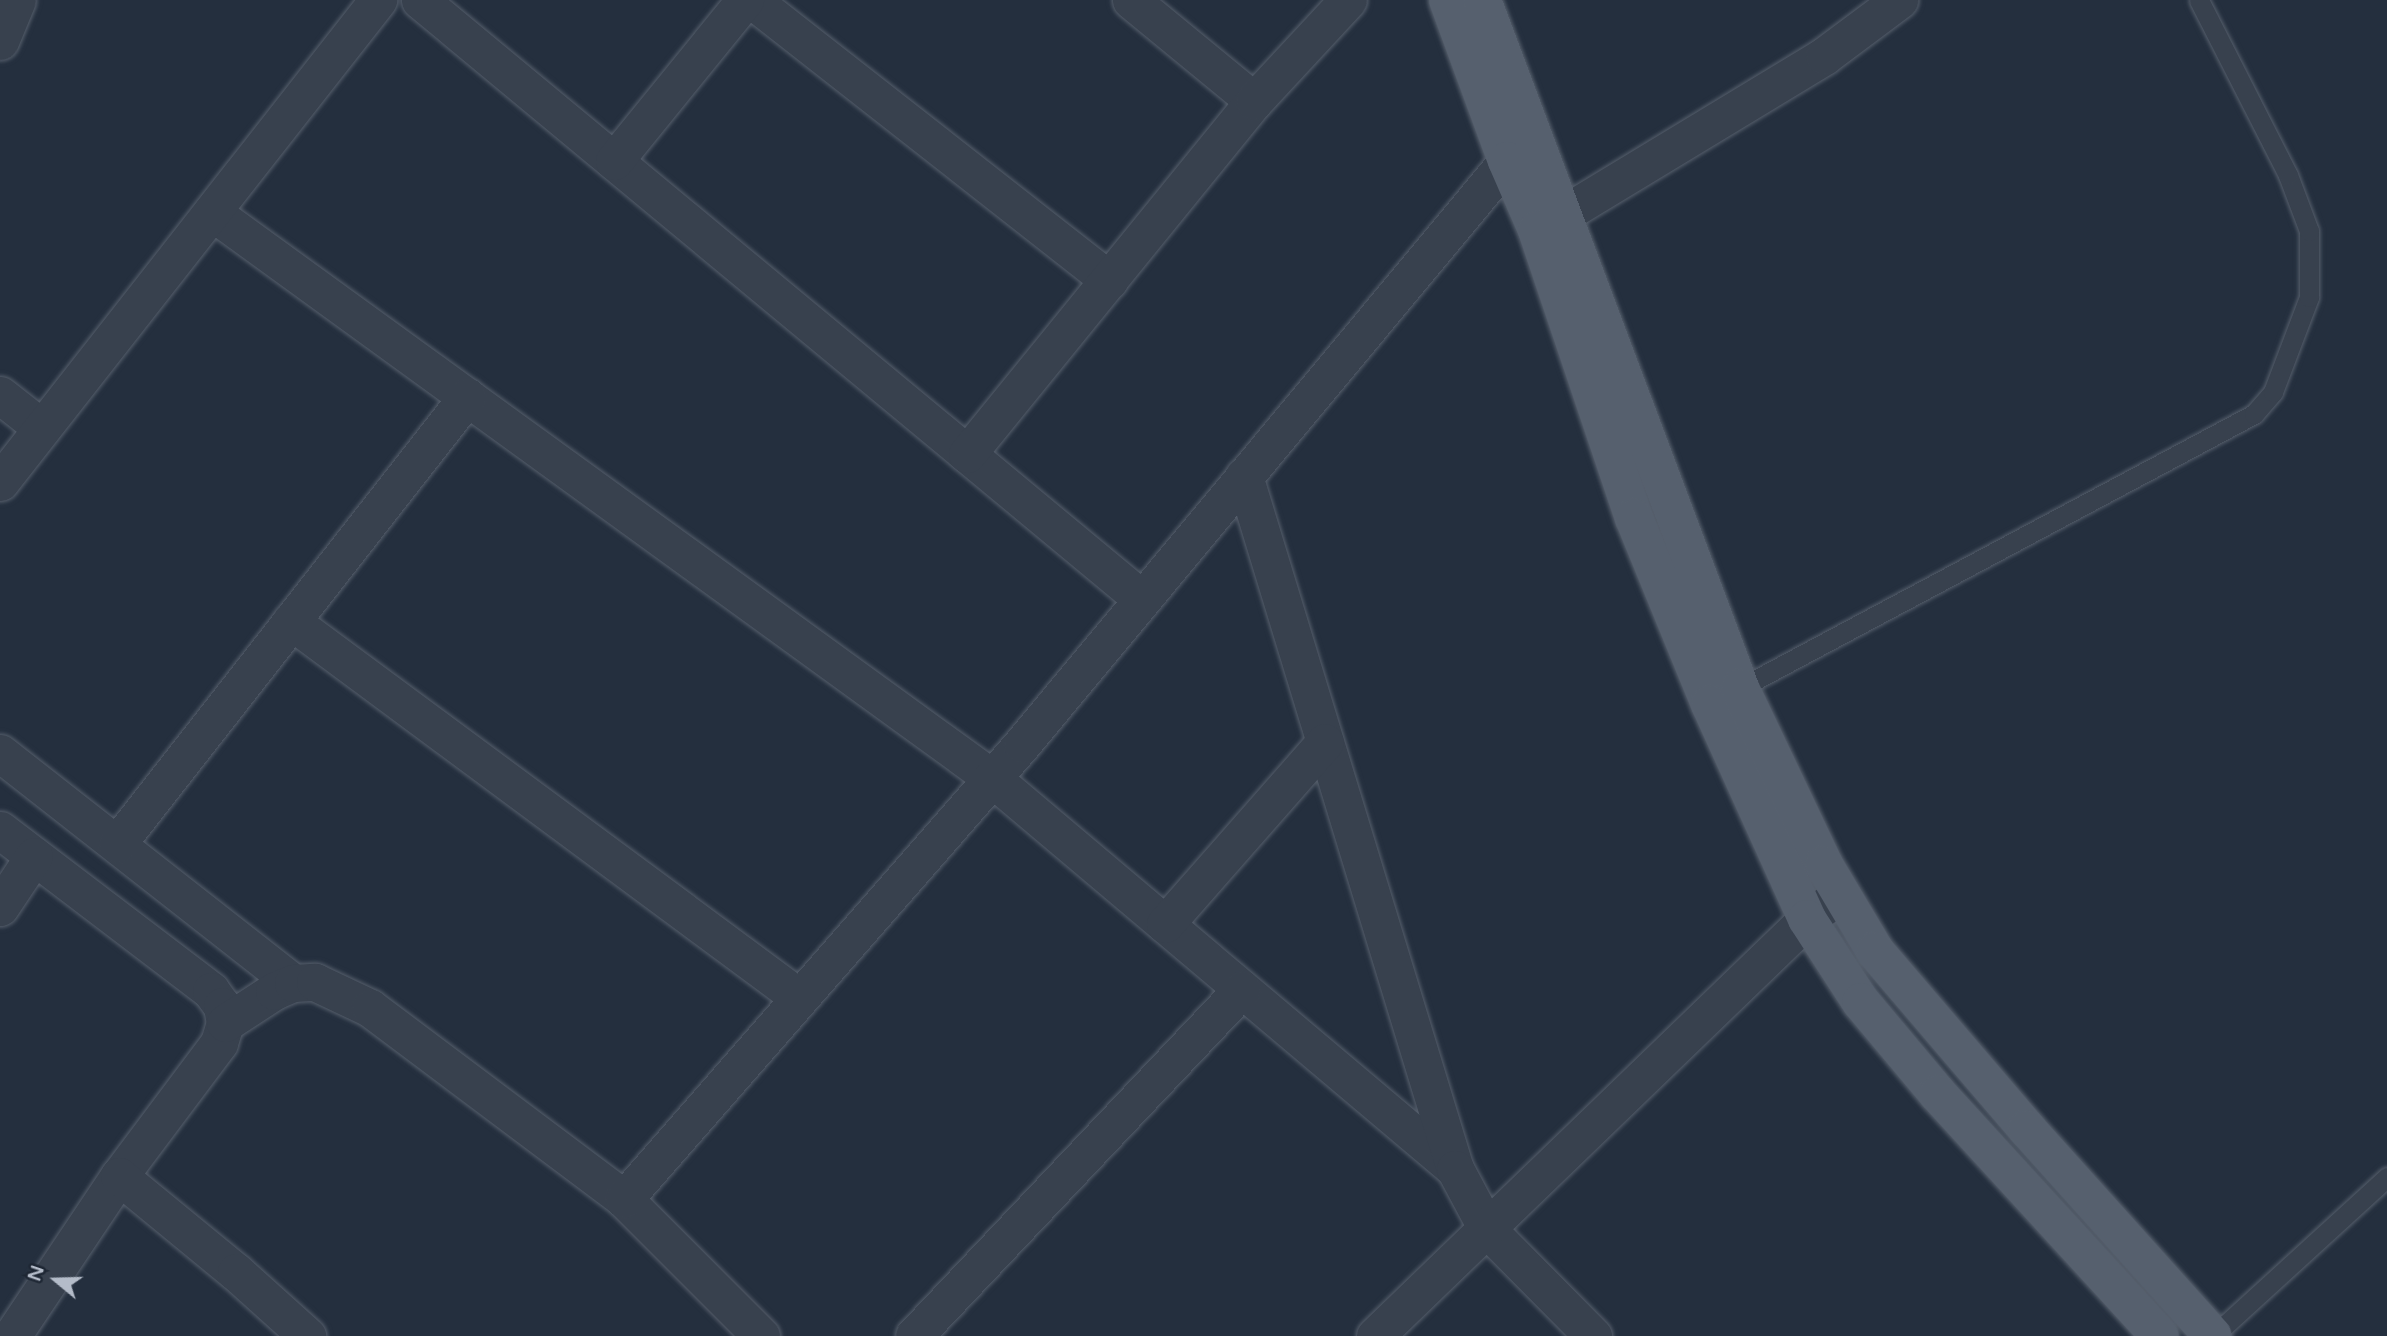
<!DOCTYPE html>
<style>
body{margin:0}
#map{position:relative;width:2387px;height:1336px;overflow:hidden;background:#242f3e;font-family:"Varela Round",sans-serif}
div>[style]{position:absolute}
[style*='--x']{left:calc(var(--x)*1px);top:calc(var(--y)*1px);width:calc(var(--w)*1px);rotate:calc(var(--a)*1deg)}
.roads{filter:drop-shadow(0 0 2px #565f6c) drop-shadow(0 0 2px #565f6c)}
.service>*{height:19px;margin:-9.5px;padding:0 9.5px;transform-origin:9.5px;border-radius:9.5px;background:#38414e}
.minor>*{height:37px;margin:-18.5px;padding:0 18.5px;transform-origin:18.5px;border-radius:18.5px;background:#38414e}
.primary>*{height:38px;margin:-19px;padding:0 19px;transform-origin:19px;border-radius:19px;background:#56606e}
span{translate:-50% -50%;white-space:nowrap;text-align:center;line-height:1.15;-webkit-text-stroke:5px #1d2633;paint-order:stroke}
.north{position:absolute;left:21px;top:1245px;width:70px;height:70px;-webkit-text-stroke:5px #1d2633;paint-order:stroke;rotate:289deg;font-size:19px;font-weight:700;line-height:28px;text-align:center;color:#b4bcc9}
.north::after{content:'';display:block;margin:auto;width:24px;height:32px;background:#b4bcc9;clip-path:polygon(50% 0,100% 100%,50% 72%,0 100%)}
</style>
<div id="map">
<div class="roads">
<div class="service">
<div style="--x:1740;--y:688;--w:582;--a:-28.06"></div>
<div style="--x:2254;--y:414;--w:29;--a:-49"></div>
<div style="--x:2273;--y:392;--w:102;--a:-69.2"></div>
<div style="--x:2309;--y:297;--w:66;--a:-90"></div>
<div style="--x:2309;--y:231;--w:60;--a:-110.6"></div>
<div style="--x:2288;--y:175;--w:196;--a:-117"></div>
<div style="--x:2213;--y:1336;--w:236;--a:-42.4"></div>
</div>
<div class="minor">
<div style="--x:420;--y:0;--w:938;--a:39.68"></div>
<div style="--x:752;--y:0;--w:454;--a:38.1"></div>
<div style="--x:1131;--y:0;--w:159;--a:39.4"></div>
<div style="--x:0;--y:41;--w:44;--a:-67.5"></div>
<div style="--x:614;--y:161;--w:208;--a:-50.9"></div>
<div style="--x:212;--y:212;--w:964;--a:35.97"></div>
<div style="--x:992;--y:778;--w:606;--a:40.18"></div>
<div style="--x:1537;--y:230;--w:336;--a:-31.2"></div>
<div style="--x:1824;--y:56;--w:94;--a:-36.7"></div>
<div style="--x:0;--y:395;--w:53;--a:38.2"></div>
<div style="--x:967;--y:454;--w:455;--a:-50.9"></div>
<div style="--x:1254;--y:101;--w:138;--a:-47.1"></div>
<div style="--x:1244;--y:476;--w:724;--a:73.07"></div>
<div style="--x:1455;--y:1169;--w:68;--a:61.9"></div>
<div style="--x:1487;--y:1229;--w:151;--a:45.3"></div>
<div style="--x:0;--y:482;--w:613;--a:-51.9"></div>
<div style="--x:291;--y:621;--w:633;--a:36.53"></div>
<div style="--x:0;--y:753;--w:372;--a:38.1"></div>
<div style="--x:0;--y:830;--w:265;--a:37.3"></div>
<div style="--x:211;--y:991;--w:19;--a:54"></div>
<div style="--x:222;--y:1006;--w:17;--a:80"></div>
<div style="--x:225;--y:1023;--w:21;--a:107"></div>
<div style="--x:219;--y:1043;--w:166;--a:126.9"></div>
<div style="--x:119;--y:1176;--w:192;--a:123.8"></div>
<div style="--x:117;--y:844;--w:568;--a:-51.94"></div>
<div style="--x:0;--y:907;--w:61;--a:-56.3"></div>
<div style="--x:1165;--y:924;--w:242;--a:-48.7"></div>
<div style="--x:225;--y:1023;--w:59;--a:-33.1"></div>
<div style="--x:274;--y:991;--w:21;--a:-23"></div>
<div style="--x:293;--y:983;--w:22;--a:-3"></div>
<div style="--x:315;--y:982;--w:61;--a:25.3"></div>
<div style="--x:370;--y:1008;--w:318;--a:36.9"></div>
<div style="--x:624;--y:1199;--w:194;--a:45"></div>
<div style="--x:119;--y:1176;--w:151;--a:39.4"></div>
<div style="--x:236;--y:1272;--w:96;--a:42"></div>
<div style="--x:624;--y:1199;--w:605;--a:-48.82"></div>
<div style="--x:1022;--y:744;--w:758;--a:-50.24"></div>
<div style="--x:914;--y:1336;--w:477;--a:-46.6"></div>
<div style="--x:1375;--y:1336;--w:600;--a:-43.99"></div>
<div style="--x:1807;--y:919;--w:42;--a:-36.3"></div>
</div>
<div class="primary">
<div style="--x:1448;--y:0;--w:171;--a:69.9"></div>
<div style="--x:1507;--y:161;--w:75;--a:66.5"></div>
<div style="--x:1537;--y:230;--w:304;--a:71.4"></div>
<div style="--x:1634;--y:518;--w:201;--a:67.8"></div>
<div style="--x:1710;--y:704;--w:236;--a:65.7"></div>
<div style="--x:1807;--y:919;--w:99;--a:57"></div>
<div style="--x:1861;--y:1002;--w:120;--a:50.1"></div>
<div style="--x:1938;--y:1094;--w:328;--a:47.5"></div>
<div style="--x:1482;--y:0;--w:735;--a:69.44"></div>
<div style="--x:1740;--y:688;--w:196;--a:64.6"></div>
<div style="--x:1824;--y:865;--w:100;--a:59.3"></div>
<div style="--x:1875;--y:951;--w:234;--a:49.5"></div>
<div style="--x:2027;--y:1129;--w:278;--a:48.1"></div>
</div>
</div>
<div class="north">N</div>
</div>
